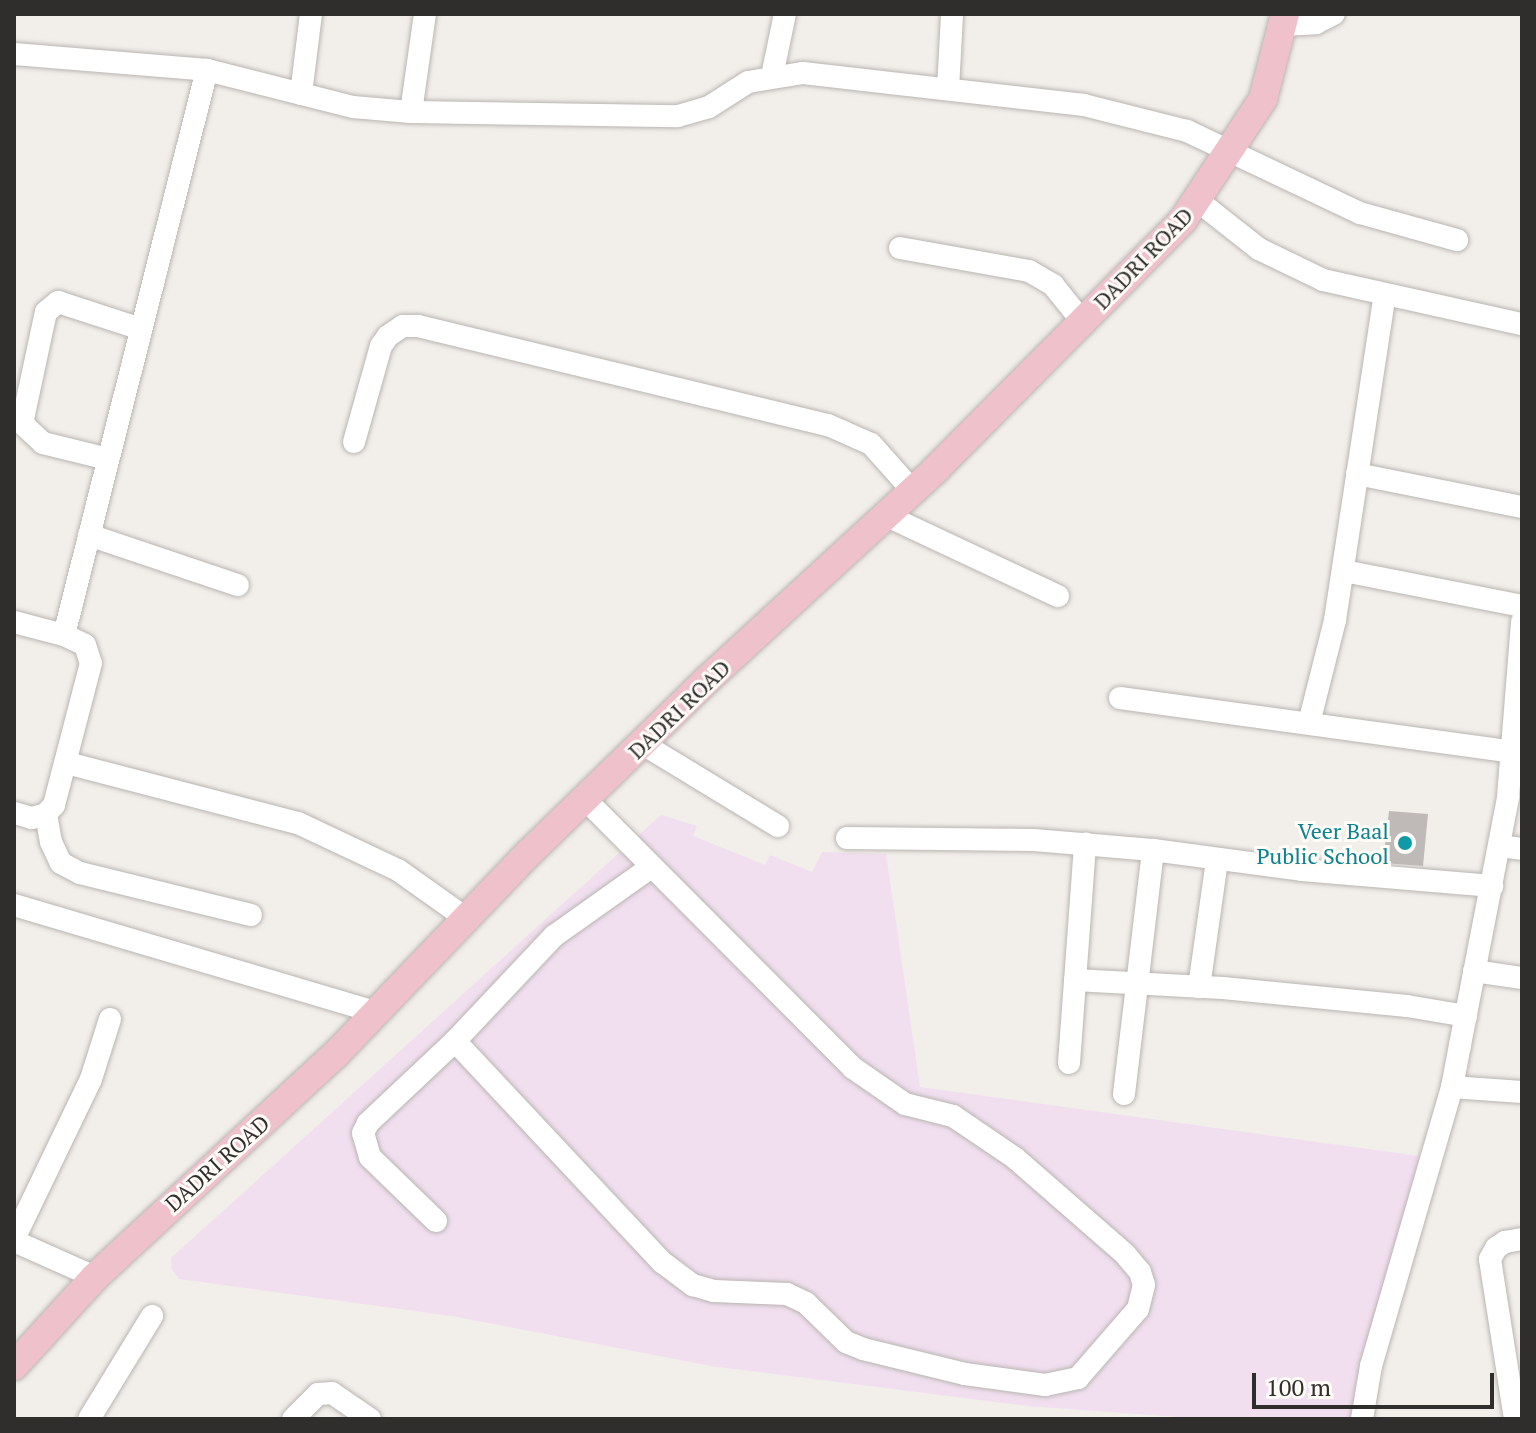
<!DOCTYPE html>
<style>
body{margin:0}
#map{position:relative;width:1536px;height:1433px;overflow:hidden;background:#f2eeea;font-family:"PT Serif",serif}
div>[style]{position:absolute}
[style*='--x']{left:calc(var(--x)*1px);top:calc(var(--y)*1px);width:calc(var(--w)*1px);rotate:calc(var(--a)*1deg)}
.industrial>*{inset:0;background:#f1dff0}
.building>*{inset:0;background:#bfb9b8}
.roads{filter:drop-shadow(0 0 2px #b9b5b1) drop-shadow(0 0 2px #b9b5b1)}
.minor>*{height:22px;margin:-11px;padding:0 11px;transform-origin:11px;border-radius:11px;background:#fff}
.major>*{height:28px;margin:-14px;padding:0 14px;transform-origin:14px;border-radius:14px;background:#eec1cb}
.dots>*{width:22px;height:22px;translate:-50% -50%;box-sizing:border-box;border:4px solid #fffcf8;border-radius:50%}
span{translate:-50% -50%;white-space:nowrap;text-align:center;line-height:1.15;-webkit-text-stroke:6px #fffcf8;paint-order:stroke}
.street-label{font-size:22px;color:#2f2e2c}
.culture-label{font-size:22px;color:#0d838f}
.right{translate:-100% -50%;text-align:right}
.frame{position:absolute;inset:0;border:16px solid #2f2e2c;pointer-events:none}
.scale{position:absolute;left:1252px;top:1373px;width:242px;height:36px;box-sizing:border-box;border:4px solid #2f2e2c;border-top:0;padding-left:10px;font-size:24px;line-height:28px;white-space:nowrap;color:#2f2e2c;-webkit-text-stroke:6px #fffcf8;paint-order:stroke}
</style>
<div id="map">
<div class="industrial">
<div style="clip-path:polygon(661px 815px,697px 826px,693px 836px,765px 865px,770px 855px,812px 872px,822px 852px,886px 854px,920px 1087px,1419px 1156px,1351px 1419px,1206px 1419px,1028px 1406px,711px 1366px,452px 1316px,179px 1279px,172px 1270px,171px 1258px)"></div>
</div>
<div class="building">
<div style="clip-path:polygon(1389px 811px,1428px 814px,1423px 866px,1383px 863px)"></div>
</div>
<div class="roads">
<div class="minor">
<div style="--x:1283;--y:25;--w:33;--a:-3"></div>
<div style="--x:1316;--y:23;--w:20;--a:-27"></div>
<div style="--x:14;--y:54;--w:194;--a:4.7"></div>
<div style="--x:207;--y:70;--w:151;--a:14.2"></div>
<div style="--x:353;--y:107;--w:58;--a:4.9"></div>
<div style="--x:411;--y:112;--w:267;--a:0.9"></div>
<div style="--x:678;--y:116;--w:32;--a:-16"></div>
<div style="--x:709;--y:107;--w:46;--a:-32.7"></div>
<div style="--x:748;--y:82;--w:56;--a:-9.3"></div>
<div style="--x:803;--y:73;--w:283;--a:6.5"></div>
<div style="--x:1084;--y:105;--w:106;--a:14.2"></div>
<div style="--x:1187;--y:131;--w:191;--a:25.4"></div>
<div style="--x:1360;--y:213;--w:101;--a:15.6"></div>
<div style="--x:772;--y:76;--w:63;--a:-78.2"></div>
<div style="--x:948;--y:89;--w:75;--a:-86.9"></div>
<div style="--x:301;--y:94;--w:81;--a:-82.9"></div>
<div style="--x:411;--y:112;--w:99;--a:-81.9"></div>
<div style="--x:1198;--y:201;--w:78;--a:38.2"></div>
<div style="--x:1259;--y:249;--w:71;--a:25.8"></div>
<div style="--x:1323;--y:280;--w:204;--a:12.5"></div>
<div style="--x:900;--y:248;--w:131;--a:10.1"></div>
<div style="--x:1029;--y:271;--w:28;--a:30"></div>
<div style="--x:1053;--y:285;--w:46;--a:51.1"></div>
<div style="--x:354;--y:442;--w:100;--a:-74.3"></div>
<div style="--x:381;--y:346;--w:12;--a:-55"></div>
<div style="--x:388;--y:336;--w:18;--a:-34"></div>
<div style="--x:403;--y:326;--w:15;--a:0"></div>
<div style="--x:418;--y:326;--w:422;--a:13.6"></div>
<div style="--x:828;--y:425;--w:47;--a:23.8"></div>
<div style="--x:871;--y:444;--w:62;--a:48.3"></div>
<div style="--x:108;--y:459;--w:67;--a:-166.2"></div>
<div style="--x:43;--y:443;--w:25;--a:-137"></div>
<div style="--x:25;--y:426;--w:7;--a:-106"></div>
<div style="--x:23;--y:419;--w:109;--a:-77.9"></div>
<div style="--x:46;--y:312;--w:16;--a:-40"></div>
<div style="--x:58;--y:302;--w:87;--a:18"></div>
<div style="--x:1357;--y:474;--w:168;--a:11.3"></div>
<div style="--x:885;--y:515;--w:191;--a:25.1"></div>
<div style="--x:89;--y:535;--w:157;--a:18.6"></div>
<div style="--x:1344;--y:571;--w:181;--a:11.1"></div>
<div style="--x:14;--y:622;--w:52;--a:14.6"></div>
<div style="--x:64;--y:635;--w:23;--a:25"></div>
<div style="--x:85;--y:645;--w:19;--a:72"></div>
<div style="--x:91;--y:663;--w:147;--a:104.6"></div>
<div style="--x:54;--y:805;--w:12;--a:132"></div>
<div style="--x:46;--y:814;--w:15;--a:164"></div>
<div style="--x:32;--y:818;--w:19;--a:-164"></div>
<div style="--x:64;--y:635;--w:583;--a:-75.8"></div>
<div style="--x:1120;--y:698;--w:396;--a:7.8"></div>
<div style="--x:1309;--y:723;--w:106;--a:-75.8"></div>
<div style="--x:1335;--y:620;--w:329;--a:-81.3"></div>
<div style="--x:643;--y:744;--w:158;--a:31.3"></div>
<div style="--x:67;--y:763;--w:239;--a:14.6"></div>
<div style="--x:298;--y:823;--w:110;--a:25.2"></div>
<div style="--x:398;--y:870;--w:85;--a:35.4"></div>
<div style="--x:46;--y:814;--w:28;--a:80"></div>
<div style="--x:51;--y:842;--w:23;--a:65"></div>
<div style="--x:61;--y:863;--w:21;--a:28"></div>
<div style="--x:80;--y:873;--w:176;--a:13.8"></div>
<div style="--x:847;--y:838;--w:187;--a:0.6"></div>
<div style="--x:1034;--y:840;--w:119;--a:4.8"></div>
<div style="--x:1153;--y:850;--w:150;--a:7.6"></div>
<div style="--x:1302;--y:870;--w:191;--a:4.8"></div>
<div style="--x:1499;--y:846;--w:23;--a:7"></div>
<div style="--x:14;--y:905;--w:377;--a:16.5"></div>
<div style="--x:1474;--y:971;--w:49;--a:8.3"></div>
<div style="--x:1075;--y:980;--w:148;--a:3.1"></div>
<div style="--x:1223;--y:988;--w:185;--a:5.6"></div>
<div style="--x:1407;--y:1006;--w:60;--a:9.6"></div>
<div style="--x:1199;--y:987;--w:127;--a:-81.9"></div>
<div style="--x:455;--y:1041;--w:303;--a:46.9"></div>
<div style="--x:662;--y:1262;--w:39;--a:37"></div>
<div style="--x:693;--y:1285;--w:22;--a:16"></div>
<div style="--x:714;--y:1291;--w:73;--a:2.4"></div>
<div style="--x:787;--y:1294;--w:21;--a:25"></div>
<div style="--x:806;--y:1303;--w:56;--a:44.3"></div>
<div style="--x:846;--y:1342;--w:18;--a:22"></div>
<div style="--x:863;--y:1349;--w:105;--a:13.8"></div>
<div style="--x:965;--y:1374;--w:81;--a:7.8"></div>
<div style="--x:1045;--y:1385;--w:34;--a:-12"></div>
<div style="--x:1078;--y:1378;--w:91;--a:-49"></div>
<div style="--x:1138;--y:1309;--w:25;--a:-76"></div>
<div style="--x:1144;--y:1285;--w:14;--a:-107"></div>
<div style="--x:1140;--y:1272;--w:23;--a:-130"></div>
<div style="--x:1125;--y:1254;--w:146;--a:-138.9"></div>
<div style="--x:1015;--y:1158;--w:75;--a:-145.9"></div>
<div style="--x:953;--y:1116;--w:49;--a:-166"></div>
<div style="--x:905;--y:1104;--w:63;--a:-145.3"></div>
<div style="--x:853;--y:1068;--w:378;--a:-134.9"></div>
<div style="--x:1069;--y:1063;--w:220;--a:-85.8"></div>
<div style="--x:1452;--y:1087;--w:70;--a:4.1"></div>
<div style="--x:1124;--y:1094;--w:246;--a:-83.2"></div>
<div style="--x:436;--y:1221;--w:92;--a:-135.9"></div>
<div style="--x:370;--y:1157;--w:25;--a:-106"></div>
<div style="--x:363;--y:1133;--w:11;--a:-63"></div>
<div style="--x:368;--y:1123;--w:120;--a:-43.3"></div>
<div style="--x:455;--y:1041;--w:144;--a:-46.7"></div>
<div style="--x:554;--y:936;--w:119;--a:-35.4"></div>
<div style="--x:14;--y:1239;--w:178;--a:-64.3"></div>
<div style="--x:91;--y:1079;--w:63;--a:-72.4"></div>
<div style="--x:14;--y:1241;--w:89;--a:24"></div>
<div style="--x:89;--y:1419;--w:121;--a:-58.5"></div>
<div style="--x:293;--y:1419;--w:35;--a:-45"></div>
<div style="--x:318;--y:1394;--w:14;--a:-4"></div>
<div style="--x:332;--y:1393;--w:46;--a:34.4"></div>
<div style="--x:1362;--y:1419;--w:54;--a:-80.4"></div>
<div style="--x:1371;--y:1366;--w:291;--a:-73.8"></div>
<div style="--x:1452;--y:1087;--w:43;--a:-79.2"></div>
<div style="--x:1460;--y:1045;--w:253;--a:-79"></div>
<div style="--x:1508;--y:797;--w:176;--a:-85.4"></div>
<div style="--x:1515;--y:1419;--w:162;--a:-98.9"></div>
<div style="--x:1490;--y:1259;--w:13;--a:-61"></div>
<div style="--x:1496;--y:1248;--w:11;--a:-34"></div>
<div style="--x:1505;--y:1242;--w:17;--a:-10"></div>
</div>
<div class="major">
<div style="--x:14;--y:1366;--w:120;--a:-47.7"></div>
<div style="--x:95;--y:1277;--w:328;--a:-42.8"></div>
<div style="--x:336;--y:1054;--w:279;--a:-46.2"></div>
<div style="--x:529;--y:853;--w:250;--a:-44.2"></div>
<div style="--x:708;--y:679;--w:310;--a:-42.6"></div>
<div style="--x:936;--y:469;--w:351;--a:-45.2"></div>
<div style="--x:1183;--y:220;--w:145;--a:-56.5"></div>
<div style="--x:1263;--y:99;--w:88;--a:-75.5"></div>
</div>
</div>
<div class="dots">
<div style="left:1405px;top:843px;background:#0f9aa8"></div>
</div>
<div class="street-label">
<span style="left:1143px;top:258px;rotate:-46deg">DADRI ROAD</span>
<span style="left:679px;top:709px;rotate:-44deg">DADRI ROAD</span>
<span style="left:217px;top:1163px;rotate:-42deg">DADRI ROAD</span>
</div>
<div class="culture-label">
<span class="right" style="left:1389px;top:843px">Veer Baal<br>Public School</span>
</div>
<div class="frame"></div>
<div class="scale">100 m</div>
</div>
